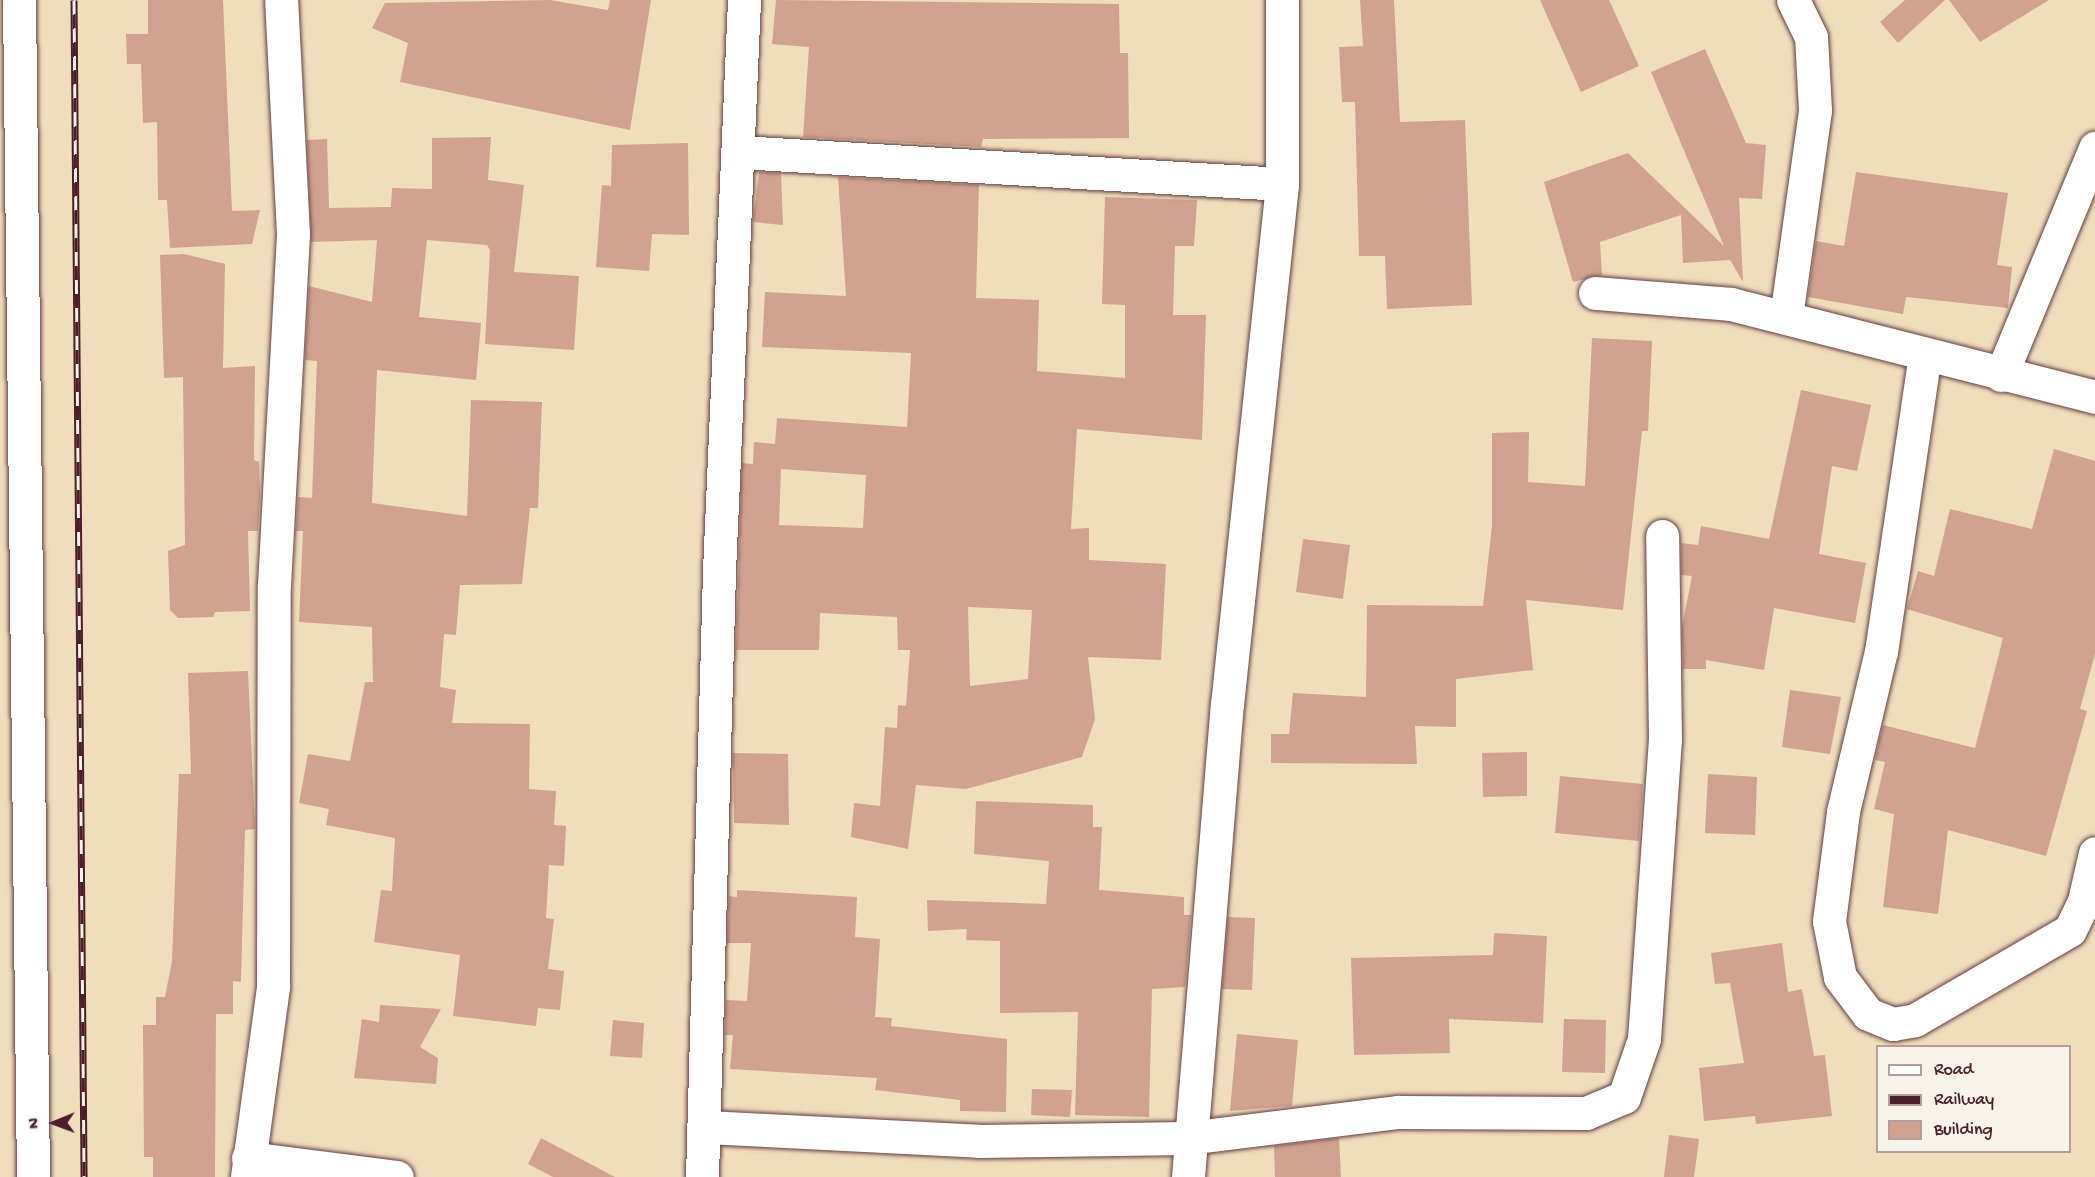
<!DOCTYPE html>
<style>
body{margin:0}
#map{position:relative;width:2095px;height:1177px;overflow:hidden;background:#efddbc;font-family:"Gochi Hand",sans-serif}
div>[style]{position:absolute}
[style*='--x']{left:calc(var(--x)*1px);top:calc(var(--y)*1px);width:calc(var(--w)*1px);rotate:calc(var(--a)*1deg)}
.building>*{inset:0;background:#d1a28f}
.roads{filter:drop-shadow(0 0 2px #633c41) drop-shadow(0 0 2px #633c41)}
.minor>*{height:33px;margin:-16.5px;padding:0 16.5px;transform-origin:16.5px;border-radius:16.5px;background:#fff}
.rail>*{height:7px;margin-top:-3.5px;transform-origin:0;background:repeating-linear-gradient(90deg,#f7f3e8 0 14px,#4a1f2b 0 28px);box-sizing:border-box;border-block:2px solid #4a1f2b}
span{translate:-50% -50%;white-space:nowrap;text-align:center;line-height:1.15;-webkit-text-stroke:5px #f7f3e8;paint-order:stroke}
.legend{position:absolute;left:1876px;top:1045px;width:195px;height:108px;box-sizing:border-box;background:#f7f3e8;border:2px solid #b29e9c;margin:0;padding:8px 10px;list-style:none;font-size:18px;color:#4a1f2b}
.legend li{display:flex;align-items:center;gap:12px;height:30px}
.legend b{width:30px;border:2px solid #b29e9c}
.north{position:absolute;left:24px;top:1093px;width:60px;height:60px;-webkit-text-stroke:4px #f7f3e8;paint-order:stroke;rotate:269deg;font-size:16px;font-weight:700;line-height:24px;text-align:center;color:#4a1f2b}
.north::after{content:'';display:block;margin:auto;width:21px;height:27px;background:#4a1f2b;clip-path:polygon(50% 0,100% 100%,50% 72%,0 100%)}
</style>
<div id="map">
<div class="building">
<div style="clip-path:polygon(148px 0,223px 0,232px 211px,260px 210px,252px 244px,170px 248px,167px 200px,158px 200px,157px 122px,143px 123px,141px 64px,127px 64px,126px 34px,148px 34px)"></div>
<div style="clip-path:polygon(550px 0,608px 10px,610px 0,651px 0,630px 130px,400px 82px,408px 43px,372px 28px,385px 3px)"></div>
<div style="clip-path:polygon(776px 0,1119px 4px,1120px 53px,1128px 53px,1129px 138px,983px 139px,981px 147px,803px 137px,809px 47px,772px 44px)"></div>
<div style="clip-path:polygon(1360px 0,1394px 0,1400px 122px,1465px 120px,1472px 305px,1387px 309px,1385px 256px,1359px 256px,1355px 102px,1342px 102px,1339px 47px,1363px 46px)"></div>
<div style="clip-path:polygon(1540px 0,1609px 0,1639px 66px,1581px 92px)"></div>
<div style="clip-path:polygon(1905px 0,1945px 0,1898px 43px,1880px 22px)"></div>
<div style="clip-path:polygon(1949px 0,2049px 0,1980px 42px)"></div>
<div style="clip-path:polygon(1705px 49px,1746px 143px,1766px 145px,1762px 199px,1739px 198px,1743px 282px,1730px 260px,1683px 263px,1681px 215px,1600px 242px,1602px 275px,1573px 282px,1544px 182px,1628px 153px,1724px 246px,1651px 72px)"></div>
<div style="clip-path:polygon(491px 137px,488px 180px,524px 185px,514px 272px,579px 276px,574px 350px,485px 344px,490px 250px,487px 245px,427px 240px,419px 317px,481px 323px,476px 380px,377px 370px,372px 503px,467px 516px,471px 400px,542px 402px,538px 508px,530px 508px,522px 584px,460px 585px,456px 635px,444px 634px,440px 687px,456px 690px,452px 723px,530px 724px,529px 789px,556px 791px,554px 825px,566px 826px,564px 866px,549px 865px,546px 918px,554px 919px,548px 969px,564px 971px,560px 1010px,538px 1008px,536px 1026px,453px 1016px,460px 955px,374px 942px,381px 890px,392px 891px,395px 838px,326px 825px,329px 809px,299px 803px,308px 754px,350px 761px,365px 682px,373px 682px,372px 627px,299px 622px,303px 531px,296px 531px,298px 497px,312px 498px,317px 361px,305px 360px,309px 286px,372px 302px,377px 240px,311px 242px,307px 140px,327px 139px,329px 208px,391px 207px,392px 188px,432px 189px,432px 138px)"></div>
<div style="clip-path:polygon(688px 143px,689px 235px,652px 234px,649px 271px,596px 267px,602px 185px,611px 186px,612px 145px)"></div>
<div style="clip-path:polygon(759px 172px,781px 173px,783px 225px,753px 222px)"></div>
<div style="clip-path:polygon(1856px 172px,2008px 193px,1997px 265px,2012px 267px,2008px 308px,1906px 297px,1903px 314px,1808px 297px,1816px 241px,1844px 246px)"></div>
<div style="clip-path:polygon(evenodd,838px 177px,979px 185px,976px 298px,1039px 300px,1037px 371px,1125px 378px,1125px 305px,1102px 304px,1105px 197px,1197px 200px,1194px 246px,1175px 246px,1173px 315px,1206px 315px,1202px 440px,1077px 429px,1071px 529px,1089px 528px,1089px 560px,1166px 564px,1161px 660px,1088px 657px,1095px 719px,1082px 757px,966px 789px,916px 785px,908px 849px,851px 837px,854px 803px,880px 806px,885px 727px,897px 728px,898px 705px,906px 706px,910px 650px,898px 650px,897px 617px,820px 613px,819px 650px,736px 650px,742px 463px,753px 464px,754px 442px,775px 444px,777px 418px,907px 427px,911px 353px,762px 347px,765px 292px,846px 296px,838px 177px,781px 469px,866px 475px,863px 528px,779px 525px,781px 469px,838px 177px,968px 607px,1032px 610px,1028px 679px,970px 686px,968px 607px)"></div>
<div style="clip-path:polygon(184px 254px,225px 264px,223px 368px,255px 366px,254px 460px,259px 462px,260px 495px,258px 531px,248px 531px,250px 611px,215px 612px,213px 617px,178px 618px,170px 610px,168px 551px,185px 545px,183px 377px,164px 378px,160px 255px)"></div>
<div style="clip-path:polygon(1592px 338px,1652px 341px,1648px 431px,1642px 431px,1623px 610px,1526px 600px,1533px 670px,1456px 679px,1456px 727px,1415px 726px,1417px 764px,1271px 763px,1271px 734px,1289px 734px,1293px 693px,1366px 697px,1367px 605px,1483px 606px,1492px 526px,1492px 433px,1529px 432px,1528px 482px,1585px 486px)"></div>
<div style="clip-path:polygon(1801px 390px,1871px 405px,1857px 471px,1832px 466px,1819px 554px,1866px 563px,1855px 623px,1774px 608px,1764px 670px,1706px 660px,1706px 669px,1683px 669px,1682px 627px,1692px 576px,1681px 575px,1681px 543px,1698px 545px,1701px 526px,1769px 539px)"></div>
<div style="clip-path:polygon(2054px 449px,2095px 461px,2095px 654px,2080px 709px,2087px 711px,2046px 856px,1948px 830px,1938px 914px,1883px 907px,1894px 814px,1874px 809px,1885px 762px,1875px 760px,1883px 725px,1975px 748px,2003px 638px,1907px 609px,1918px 571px,1934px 576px,1950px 509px,2032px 529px)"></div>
<div style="clip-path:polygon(1303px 539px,1350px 545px,1343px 599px,1296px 592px)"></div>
<div style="clip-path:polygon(248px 671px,255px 829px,245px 830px,241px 982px,233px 981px,233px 1014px,216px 1014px,215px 1177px,153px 1177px,153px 1157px,144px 1157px,143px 1025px,156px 1025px,156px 997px,165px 997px,172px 961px,179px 774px,191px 774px,188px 673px)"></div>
<div style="clip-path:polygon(1790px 690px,1841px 697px,1830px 754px,1782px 747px)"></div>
<div style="clip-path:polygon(1527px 752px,1527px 796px,1483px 797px,1482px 753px)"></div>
<div style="clip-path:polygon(733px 753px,788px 754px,789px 825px,734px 823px)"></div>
<div style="clip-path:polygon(1708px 774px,1757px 777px,1755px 835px,1705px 833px)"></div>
<div style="clip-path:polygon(1560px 776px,1643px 784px,1639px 841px,1555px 833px)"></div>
<div style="clip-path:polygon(976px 801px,1093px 805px,1093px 827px,1102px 827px,1099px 890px,1184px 897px,1184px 915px,1191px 915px,1185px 987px,1152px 989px,1149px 1117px,1075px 1115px,1078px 1012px,1000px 1013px,1000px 941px,966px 940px,967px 929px,928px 931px,927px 900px,1046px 904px,1049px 861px,974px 854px)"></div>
<div style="clip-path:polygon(737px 890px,857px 897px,855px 937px,880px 939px,875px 1017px,892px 1018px,891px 1026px,1007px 1039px,1006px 1112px,960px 1111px,960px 1100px,875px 1090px,877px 1078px,730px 1069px,733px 1035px,725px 1035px,726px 1000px,747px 1001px,751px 943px,727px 943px,729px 896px,737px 897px)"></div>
<div style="clip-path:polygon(1228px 917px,1255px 918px,1252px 990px,1222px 989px)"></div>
<div style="clip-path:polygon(1494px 933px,1547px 936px,1543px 1023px,1449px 1019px,1450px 1053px,1354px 1055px,1351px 958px,1493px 955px)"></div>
<div style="clip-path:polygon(1782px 943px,1788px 992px,1802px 989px,1814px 1056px,1825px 1055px,1832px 1116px,1756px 1124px,1755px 1116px,1704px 1121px,1699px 1068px,1744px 1063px,1730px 983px,1715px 984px,1711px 953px)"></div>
<div style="clip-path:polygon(380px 1005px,441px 1009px,420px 1047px,438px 1058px,436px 1084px,354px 1078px,362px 1019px,379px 1022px)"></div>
<div style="clip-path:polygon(1564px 1019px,1606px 1020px,1605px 1073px,1562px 1072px)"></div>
<div style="clip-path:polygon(613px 1020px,644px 1023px,642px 1058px,610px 1056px)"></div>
<div style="clip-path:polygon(1237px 1034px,1298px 1040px,1292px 1106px,1230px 1111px)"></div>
<div style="clip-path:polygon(1032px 1089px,1072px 1090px,1070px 1117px,1031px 1115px)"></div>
<div style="clip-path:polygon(1669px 1135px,1699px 1139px,1694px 1177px,1664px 1177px)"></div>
<div style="clip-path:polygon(541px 1138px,615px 1177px,553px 1177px,528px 1164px)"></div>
<div style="clip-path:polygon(1339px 1138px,1341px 1177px,1275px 1177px,1274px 1146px)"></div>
</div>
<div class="roads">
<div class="minor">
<div style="--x:19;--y:0;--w:1177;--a:89.32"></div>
<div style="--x:739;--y:152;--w:544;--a:3.37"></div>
<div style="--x:1595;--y:293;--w:136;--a:4.6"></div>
<div style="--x:1731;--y:304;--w:376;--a:14.3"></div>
<div style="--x:1786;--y:317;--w:209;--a:-82"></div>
<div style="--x:1815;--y:110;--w:73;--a:-93.1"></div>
<div style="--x:1811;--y:37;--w:41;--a:-115.9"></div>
<div style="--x:1925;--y:354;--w:300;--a:98.4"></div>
<div style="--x:1881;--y:651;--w:165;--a:103.3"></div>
<div style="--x:1843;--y:812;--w:110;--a:97.3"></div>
<div style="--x:1829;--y:921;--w:57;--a:78.9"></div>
<div style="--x:1840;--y:977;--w:46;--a:52.9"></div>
<div style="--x:1868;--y:1014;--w:27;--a:22"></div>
<div style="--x:1893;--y:1024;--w:22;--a:-10"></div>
<div style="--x:1915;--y:1020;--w:179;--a:-30.1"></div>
<div style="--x:2070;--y:930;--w:32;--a:-64"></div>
<div style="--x:2084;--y:901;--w:49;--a:-77.1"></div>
<div style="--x:2001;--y:375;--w:246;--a:-67.5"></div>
<div style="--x:706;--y:1127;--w:273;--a:2.9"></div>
<div style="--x:979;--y:1141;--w:209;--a:-0.8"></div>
<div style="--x:1188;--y:1138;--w:212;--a:-7.1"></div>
<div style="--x:1398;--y:1112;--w:188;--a:0.3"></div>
<div style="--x:1586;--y:1113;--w:41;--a:-22.8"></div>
<div style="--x:1624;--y:1097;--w:61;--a:-71"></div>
<div style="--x:1644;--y:1039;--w:300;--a:-86"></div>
<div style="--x:1665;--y:740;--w:204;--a:-90.8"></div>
<div style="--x:248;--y:1158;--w:150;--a:7.3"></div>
<div style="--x:247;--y:1177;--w:192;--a:-82.2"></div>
<div style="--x:273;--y:987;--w:402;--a:-89.9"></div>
<div style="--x:274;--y:585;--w:352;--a:-86.9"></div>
<div style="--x:293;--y:234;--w:234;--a:-92.9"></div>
<div style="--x:702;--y:1177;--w:606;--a:-88.39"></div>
<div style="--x:719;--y:571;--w:572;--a:-87.49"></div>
<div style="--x:1188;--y:1177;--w:474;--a:-85.3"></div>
<div style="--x:1227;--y:705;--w:524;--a:-83.97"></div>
<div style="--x:1282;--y:184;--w:184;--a:-90"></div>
</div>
</div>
<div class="rail">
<div style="--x:74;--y:0;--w:1177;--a:89.51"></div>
</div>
<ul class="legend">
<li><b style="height:8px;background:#fff"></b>Road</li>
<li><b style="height:8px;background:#4a1f2b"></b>Railway</li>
<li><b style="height:16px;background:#d1a28f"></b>Building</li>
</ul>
<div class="north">N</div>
</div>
